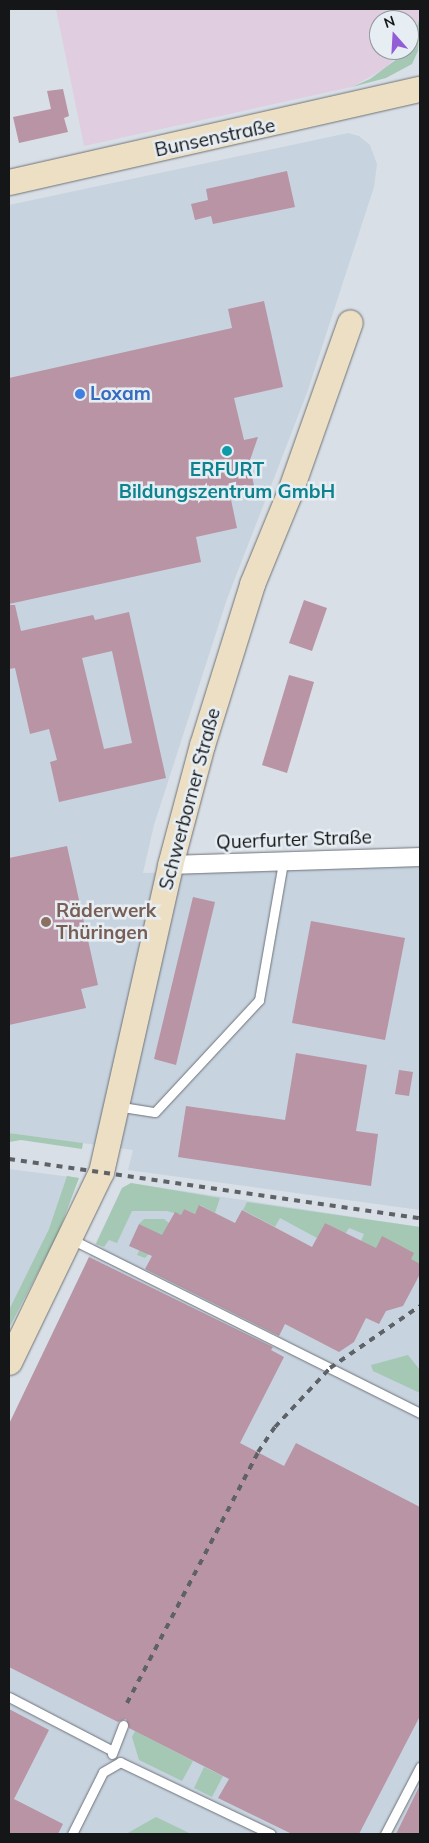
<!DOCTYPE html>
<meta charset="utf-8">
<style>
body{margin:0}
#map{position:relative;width:429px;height:1843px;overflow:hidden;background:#d9dfe6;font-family:Mulish,sans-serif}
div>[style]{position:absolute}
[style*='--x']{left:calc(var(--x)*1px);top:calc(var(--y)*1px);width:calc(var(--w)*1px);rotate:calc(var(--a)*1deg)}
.commercial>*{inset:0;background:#e0cee0}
.built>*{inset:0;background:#c7d3df}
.green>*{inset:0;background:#a5c8b4}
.building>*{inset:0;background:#b894a4}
.roads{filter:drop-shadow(0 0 1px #6e7379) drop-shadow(0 0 1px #6e7379)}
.lane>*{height:9px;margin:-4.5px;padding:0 4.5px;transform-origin:4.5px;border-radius:4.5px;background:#fff}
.street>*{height:18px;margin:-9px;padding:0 9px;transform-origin:9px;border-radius:9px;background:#fff}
.secondary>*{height:25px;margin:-12.5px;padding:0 12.5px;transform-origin:12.5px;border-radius:12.5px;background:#ecdfc3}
.rail>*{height:4px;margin-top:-2px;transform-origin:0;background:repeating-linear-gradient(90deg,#5e6266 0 6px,transparent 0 12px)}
.dots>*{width:14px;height:14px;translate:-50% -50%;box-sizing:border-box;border:2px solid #e6edf3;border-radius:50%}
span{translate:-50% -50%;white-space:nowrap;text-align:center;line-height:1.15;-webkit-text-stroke:5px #e6edf3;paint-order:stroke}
.street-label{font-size:19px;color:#141618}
.shop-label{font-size:19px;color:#366cbe;font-weight:700}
.left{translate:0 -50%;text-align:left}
.culture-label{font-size:19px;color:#0d838f;font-weight:700}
.education-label{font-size:19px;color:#785e54;font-weight:700}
.frame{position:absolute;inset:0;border:10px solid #141618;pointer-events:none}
.north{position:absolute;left:369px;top:10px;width:50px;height:50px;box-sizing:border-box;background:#e6edf3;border:1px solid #92979b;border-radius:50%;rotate:341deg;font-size:14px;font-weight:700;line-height:20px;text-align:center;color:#141618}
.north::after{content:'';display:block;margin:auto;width:18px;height:22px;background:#925dd6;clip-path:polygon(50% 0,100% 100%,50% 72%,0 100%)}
</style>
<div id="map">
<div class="commercial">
<div style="clip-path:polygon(56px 9px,420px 9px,420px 18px,409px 43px,409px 20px,379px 20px,379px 50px,404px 50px,384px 69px,352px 87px,84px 146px)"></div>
</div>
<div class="built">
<div style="clip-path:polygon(348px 133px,359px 136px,370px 145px,377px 164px,374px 187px,307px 393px,227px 599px,154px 825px,143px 873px,420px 865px,420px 1210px,128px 1170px,133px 1150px,9px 1133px,9px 205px)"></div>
<div style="clip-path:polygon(9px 1169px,79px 1178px,9px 1328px)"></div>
<div style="clip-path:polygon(131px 1183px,420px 1227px,420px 1834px,9px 1834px,9px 1424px,122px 1188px)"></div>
</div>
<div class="green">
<div style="clip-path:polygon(420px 17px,418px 51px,412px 64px,386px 78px,352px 87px,370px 79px,409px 50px)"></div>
<div style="clip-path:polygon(9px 1133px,83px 1143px,82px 1149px,21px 1140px,9px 1142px)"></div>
<div style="clip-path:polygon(67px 1176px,79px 1178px,58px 1234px,9px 1328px,9px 1310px,49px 1229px)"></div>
<div style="clip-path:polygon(131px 1183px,220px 1198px,215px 1213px,200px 1205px,195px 1214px,184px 1209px,181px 1215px,167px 1211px,132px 1211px,117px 1243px,109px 1240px,104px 1247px,96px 1244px,122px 1188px)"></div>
<div style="clip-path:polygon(247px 1202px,420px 1227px,420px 1272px,361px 1241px,364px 1234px,349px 1228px,345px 1234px,325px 1223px,317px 1238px,280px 1218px,275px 1227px,243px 1210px)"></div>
<div style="clip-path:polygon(164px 1219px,174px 1227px,145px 1258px,137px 1255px,149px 1229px,139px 1224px,144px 1219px)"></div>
<div style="clip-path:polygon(408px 1355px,420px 1370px,420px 1393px,373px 1371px,371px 1365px)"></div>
<div style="clip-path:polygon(135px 1731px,193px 1761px,182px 1781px,139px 1760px,132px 1737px)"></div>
<div style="clip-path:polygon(204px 1767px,223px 1776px,212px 1797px,194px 1788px)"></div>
<div style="clip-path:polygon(156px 1817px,183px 1830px,191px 1834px,126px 1834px)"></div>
</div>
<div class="building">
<div style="clip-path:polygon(63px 89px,69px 116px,64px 118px,68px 132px,19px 143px,13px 117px,51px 109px,47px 91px)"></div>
<div style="clip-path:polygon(287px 171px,295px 207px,213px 224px,211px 216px,195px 220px,191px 204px,208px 200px,206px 189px)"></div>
<div style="clip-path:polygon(264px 301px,283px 387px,234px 398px,244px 440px,258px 437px,249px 463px,255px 490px,230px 495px,237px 528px,196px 537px,201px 562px,9px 604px,9px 378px,232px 328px,228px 309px)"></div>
<div style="clip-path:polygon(304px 600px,327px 608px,312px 651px,289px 643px)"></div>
<div style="clip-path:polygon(evenodd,9px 605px,15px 605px,21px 631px,93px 615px,95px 620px,129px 612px,166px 778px,59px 802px,50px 762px,57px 760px,49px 729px,30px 734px,15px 668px,9px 669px,9px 605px,112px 651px,132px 743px,104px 749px,82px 658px,112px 651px)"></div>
<div style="clip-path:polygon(289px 675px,314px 682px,287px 773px,262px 765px)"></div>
<div style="clip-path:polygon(67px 846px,98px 985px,81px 989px,86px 1008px,9px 1025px,9px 858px)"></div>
<div style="clip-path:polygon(193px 897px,215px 902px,176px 1065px,154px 1059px)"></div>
<div style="clip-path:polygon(311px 921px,405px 938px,385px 1040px,292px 1023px)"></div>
<div style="clip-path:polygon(296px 1053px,367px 1065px,356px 1131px,378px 1134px,371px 1186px,178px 1157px,186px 1106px,285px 1120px)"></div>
<div style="clip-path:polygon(399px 1070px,413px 1072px,409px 1096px,395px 1094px)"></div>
<div style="clip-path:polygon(199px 1205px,235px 1223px,242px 1210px,312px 1247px,325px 1223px,376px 1248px,382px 1236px,414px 1253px,411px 1259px,420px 1264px,420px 1274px,403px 1306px,386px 1311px,379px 1324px,366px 1318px,354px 1342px,339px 1352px,285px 1324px,279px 1336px,145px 1269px,152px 1256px,129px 1246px,139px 1224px,162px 1235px,175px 1212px,181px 1215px,184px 1209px,195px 1214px)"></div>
<div style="clip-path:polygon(89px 1257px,273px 1347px,271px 1350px,284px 1357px,240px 1443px,284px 1466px,296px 1443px,420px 1507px,420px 1716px,359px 1834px,292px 1834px,218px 1798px,229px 1779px,129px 1728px,126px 1719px,118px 1722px,9px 1667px,9px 1424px)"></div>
<div style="clip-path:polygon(9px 1709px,49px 1730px,14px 1799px,63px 1824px,58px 1834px,9px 1834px)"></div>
<div style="clip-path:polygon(420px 1785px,420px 1834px,396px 1834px)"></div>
</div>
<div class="roads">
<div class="lane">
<div style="--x:116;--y:1106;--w:39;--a:9"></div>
<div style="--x:155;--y:1112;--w:153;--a:-47.1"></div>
<div style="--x:259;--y:1000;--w:139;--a:-80.1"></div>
<div style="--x:71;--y:1239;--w:390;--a:26.5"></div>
<div style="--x:9;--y:1697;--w:115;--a:27.5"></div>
<div style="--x:112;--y:1754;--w:31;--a:-69"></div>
<div style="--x:72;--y:1834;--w:69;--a:-63.4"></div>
<div style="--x:103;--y:1772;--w:20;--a:-30"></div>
<div style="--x:120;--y:1762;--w:167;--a:25.5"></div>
<div style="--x:385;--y:1834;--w:76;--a:-62.4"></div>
</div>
<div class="street">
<div style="--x:170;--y:865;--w:250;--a:-1.8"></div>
</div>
<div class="secondary">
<div style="--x:9;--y:182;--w:421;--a:-12.8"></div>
<div style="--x:9;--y:1362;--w:211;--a:-64.2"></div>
<div style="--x:101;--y:1172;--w:315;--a:-77.3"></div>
<div style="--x:170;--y:865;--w:124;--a:-75.1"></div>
<div style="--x:202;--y:745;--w:169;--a:-72.7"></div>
<div style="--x:252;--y:584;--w:97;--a:-67.7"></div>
<div style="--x:289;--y:494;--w:182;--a:-70.5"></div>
</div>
</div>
<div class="rail">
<div style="--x:9;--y:1159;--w:415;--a:8.2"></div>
<div style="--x:127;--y:1703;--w:283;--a:-62.4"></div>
<div style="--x:258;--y:1452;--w:30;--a:-56"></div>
<div style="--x:275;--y:1427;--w:81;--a:-47"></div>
<div style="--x:330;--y:1368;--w:109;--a:-34.6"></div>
</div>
<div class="dots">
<div style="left:80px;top:394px;background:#3f7fe0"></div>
<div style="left:227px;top:451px;background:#0f9aa8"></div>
<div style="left:46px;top:922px;background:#8d6e63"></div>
</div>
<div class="street-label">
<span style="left:215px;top:138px;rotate:-12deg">Bunsenstraße</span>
<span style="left:190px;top:799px;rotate:-75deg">Schwerborner Straße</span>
<span style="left:294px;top:840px;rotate:-2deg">Querfurter Straße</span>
</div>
<div class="shop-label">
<span class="left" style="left:90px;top:394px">Loxam</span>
</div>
<div class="culture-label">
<span style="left:227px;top:481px">ERFURT<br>Bildungszentrum GmbH</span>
</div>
<div class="education-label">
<span class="left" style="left:56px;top:922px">Räderwerk<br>Thüringen</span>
</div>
<div class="frame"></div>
<div class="north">N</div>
</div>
